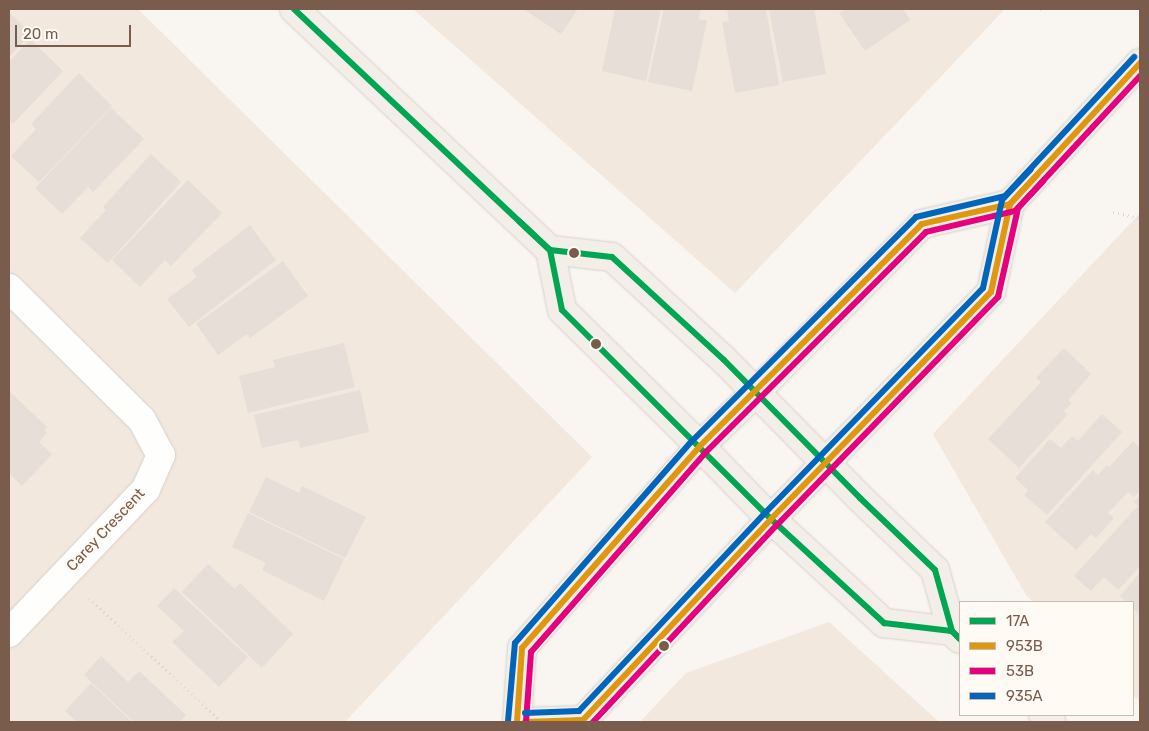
<!DOCTYPE html>
<style>
body{margin:0}
#map{position:relative;width:1149px;height:731px;overflow:hidden;background:#f9f5f0;font-family:Rubik,sans-serif}
div>[style]{position:absolute}
[style*='--x']{left:calc(var(--x)*1px);top:calc(var(--y)*1px);width:calc(var(--w)*1px);rotate:calc(var(--a)*1deg)}
.residential>*{inset:0;background:#f2e8de}
.building>*{inset:0;background:#e6ded7}
.path>*{height:3px;margin-top:-1.5px;transform-origin:0;background:repeating-linear-gradient(90deg,#dcd5d0 0 1px,transparent 0 5px)}
.roads{filter:drop-shadow(0 0 1px #d7d1cb) drop-shadow(0 0 1px #d7d1cb)}
.minor>*{height:28px;margin:-14px;padding:0 14px;transform-origin:14px;border-radius:14px;background:#fefefd}
.major>*{height:28px;margin:-14px;padding:0 14px;transform-origin:14px;border-radius:14px;background:#f3eee8}
.bus-1>*{height:6px;margin:-3px;padding:0 3px;transform-origin:3px;border-radius:3px;background:#00a651}
.bus-2>*{height:6px;margin:-3px;padding:0 3px;transform-origin:3px;border-radius:3px;background:#de970f}
.bus-3>*{height:6px;margin:-3px;padding:0 3px;transform-origin:3px;border-radius:3px;background:#e5007d}
.bus-4>*{height:6px;margin:-3px;padding:0 3px;transform-origin:3px;border-radius:3px;background:#0065bd}
.dots>*{width:14px;height:14px;translate:-50% -50%;box-sizing:border-box;border:2px solid #fffaf3;border-radius:50%}
span{translate:-50% -50%;white-space:nowrap;text-align:center;line-height:1.15;-webkit-text-stroke:4px #fffaf3;paint-order:stroke}
.street-label{font-size:15px;color:#7a5c4d}
.frame{position:absolute;inset:0;border:10px solid #7a5c4d;pointer-events:none}
.legend{position:absolute;left:959px;top:601px;width:175px;height:115px;box-sizing:border-box;background:#fffaf3;border:1px solid #cabbb1;margin:0;padding:6px 9px;list-style:none;font-size:15px;color:#7a5c4d}
.legend li{display:flex;align-items:center;gap:10px;height:25px}
.legend b{width:25px;border:1px solid #cabbb1}
.scale{position:absolute;left:15px;top:25px;width:116px;height:22px;box-sizing:border-box;border:2px solid #7a5c4d;border-top:0;padding-left:6px;font-size:15px;line-height:18px;white-space:nowrap;color:#7a5c4d;-webkit-text-stroke:4px #fffaf3;paint-order:stroke}
</style>
<div id="map">
<div class="residential">
<div style="clip-path:polygon(9px 9px,138px 9px,592px 457px,345px 722px,9px 722px)"></div>
<div style="clip-path:polygon(413px 9px,1005px 9px,735px 293px)"></div>
<div style="clip-path:polygon(1140px 213px,1140px 702px,1133px 695px,1133px 602px,1033px 602px,1026px 595px,933px 434px)"></div>
<div style="clip-path:polygon(829px 622px,939px 722px,640px 722px,686px 673px)"></div>
</div>
<div class="building">
<div style="clip-path:polygon(526px 9px,578px 9px,561px 34px,525px 10px)"></div>
<div style="clip-path:polygon(615px 9px,661px 9px,646px 81px,602px 71px)"></div>
<div style="clip-path:polygon(664px 9px,701px 9px,698px 19px,707px 21px,692px 91px,648px 82px)"></div>
<div style="clip-path:polygon(727px 9px,766px 9px,779px 85px,735px 93px,722px 22px,729px 21px)"></div>
<div style="clip-path:polygon(769px 9px,814px 9px,826px 74px,783px 82px)"></div>
<div style="clip-path:polygon(846px 9px,903px 9px,910px 20px,865px 51px,839px 13px)"></div>
<div style="clip-path:polygon(9px 12px,31px 34px,9px 57px)"></div>
<div style="clip-path:polygon(30px 39px,63px 71px,13px 124px,9px 120px,9px 62px)"></div>
<div style="clip-path:polygon(79px 73px,112px 106px,39px 182px,11px 156px,36px 129px,31px 124px)"></div>
<div style="clip-path:polygon(111px 108px,144px 139px,93px 192px,88px 187px,62px 214px,35px 188px)"></div>
<div style="clip-path:polygon(151px 154px,181px 182px,108px 263px,80px 238px,106px 210px,103px 207px)"></div>
<div style="clip-path:polygon(188px 180px,222px 213px,171px 266px,165px 260px,140px 287px,112px 260px)"></div>
<div style="clip-path:polygon(250px 225px,276px 260px,189px 327px,167px 299px,197px 277px,192px 270px)"></div>
<div style="clip-path:polygon(283px 261px,308px 296px,250px 338px,247px 334px,218px 355px,196px 324px)"></div>
<div style="clip-path:polygon(344px 343px,355px 387px,248px 413px,239px 376px,275px 367px,273px 360px)"></div>
<div style="clip-path:polygon(1064px 348px,1091px 374px,1068px 400px,1072px 403px,1064px 411px,1067px 415px,1019px 468px,988px 439px,1041px 382px,1036px 378px)"></div>
<div style="clip-path:polygon(360px 390px,369px 432px,300px 448px,298px 440px,262px 448px,254px 415px)"></div>
<div style="clip-path:polygon(9px 391px,47px 427px,44px 430px,47px 433px,39px 442px,52px 454px,22px 486px,9px 473px)"></div>
<div style="clip-path:polygon(1102px 414px,1122px 432px,1047px 515px,1024px 495px,1028px 490px,1015px 478px,1050px 439px,1061px 448px,1072px 436px,1078px 441px)"></div>
<div style="clip-path:polygon(1133px 441px,1140px 448px,1140px 490px,1134px 497px,1128px 492px,1108px 513px,1114px 518px,1096px 538px,1091px 534px,1076px 550px,1045px 522px,1093px 470px,1098px 475px,1107px 465px,1109px 467px)"></div>
<div style="clip-path:polygon(266px 477px,299px 493px,302px 486px,366px 517px,345px 558px,249px 512px)"></div>
<div style="clip-path:polygon(1140px 496px,1140px 566px,1118px 590px,1104px 577px,1091px 591px,1074px 576px,1138px 506px,1134px 502px)"></div>
<div style="clip-path:polygon(248px 513px,344px 559px,324px 601px,262px 570px,266px 563px,232px 547px)"></div>
<div style="clip-path:polygon(208px 564px,235px 589px,240px 583px,293px 634px,262px 668px,182px 592px)"></div>
<div style="clip-path:polygon(1140px 573px,1140px 615px,1133px 608px,1133px 602px,1127px 602px,1120px 596px)"></div>
<div style="clip-path:polygon(174px 588px,248px 657px,219px 687px,172px 642px,184px 631px,157px 606px)"></div>
<div style="clip-path:polygon(101px 656px,128px 682px,139px 671px,186px 715px,180px 722px,134px 722px,84px 675px)"></div>
<div style="clip-path:polygon(91px 683px,132px 722px,77px 722px,65px 711px)"></div>
</div>
<div class="path">
<div style="--x:1041;--y:9;--w:1;--a:45"></div>
<div style="--x:1113;--y:212;--w:28;--a:13"></div>
<div style="--x:89;--y:598;--w:182;--a:43"></div>
</div>
<div class="roads">
<div class="minor">
<div style="--x:9;--y:288;--w:187;--a:44.8"></div>
<div style="--x:142;--y:420;--w:40;--a:62"></div>
<div style="--x:161;--y:455;--w:37;--a:114"></div>
<div style="--x:146;--y:489;--w:199;--a:133.6"></div>
</div>
<div class="major">
<div style="--x:294;--y:9;--w:352;--a:43.3"></div>
<div style="--x:550;--y:250;--w:61;--a:78.7"></div>
<div style="--x:562;--y:310;--w:194;--a:44.6"></div>
<div style="--x:700;--y:446;--w:102;--a:45.8"></div>
<div style="--x:771;--y:519;--w:154;--a:42.6"></div>
<div style="--x:884;--y:623;--w:68;--a:6.7"></div>
<div style="--x:550;--y:250;--w:62;--a:6.4"></div>
<div style="--x:612;--y:257;--w:152;--a:42.6"></div>
<div style="--x:724;--y:360;--w:194;--a:45.4"></div>
<div style="--x:860;--y:498;--w:104;--a:43.8"></div>
<div style="--x:935;--y:570;--w:63;--a:74.4"></div>
<div style="--x:952;--y:631;--w:11;--a:45"></div>
<div style="--x:1043;--y:715;--w:11;--a:41"></div>
<div style="--x:517;--y:722;--w:74;--a:-86.1"></div>
<div style="--x:522;--y:648;--w:269;--a:-48.6"></div>
<div style="--x:700;--y:446;--w:76;--a:-43.9"></div>
<div style="--x:755;--y:393;--w:238;--a:-45.3"></div>
<div style="--x:922;--y:224;--w:90;--a:-12.8"></div>
<div style="--x:525;--y:722;--w:58;--a:-2"></div>
<div style="--x:583;--y:720;--w:275;--a:-46.9"></div>
<div style="--x:771;--y:519;--w:316;--a:-45.9"></div>
<div style="--x:991;--y:292;--w:90;--a:-77.8"></div>
<div style="--x:1010;--y:204;--w:192;--a:-47.3"></div>
</div>
</div>
<div class="bus-1">
<div style="--x:294;--y:9;--w:352;--a:43.3"></div>
<div style="--x:550;--y:250;--w:61;--a:78.7"></div>
<div style="--x:562;--y:310;--w:296;--a:45"></div>
<div style="--x:771;--y:519;--w:154;--a:42.6"></div>
<div style="--x:884;--y:623;--w:68;--a:6.7"></div>
<div style="--x:952;--y:631;--w:11;--a:45"></div>
<div style="--x:519;--y:221;--w:42;--a:43.1"></div>
<div style="--x:550;--y:250;--w:62;--a:6.4"></div>
<div style="--x:612;--y:257;--w:152;--a:42.6"></div>
<div style="--x:724;--y:360;--w:194;--a:45.4"></div>
<div style="--x:860;--y:498;--w:104;--a:43.8"></div>
<div style="--x:935;--y:570;--w:63;--a:74.4"></div>
<div style="--x:952;--y:631;--w:11;--a:45"></div>
</div>
<div class="bus-2">
<div style="--x:517;--y:722;--w:74;--a:-86.1"></div>
<div style="--x:522;--y:648;--w:269;--a:-48.6"></div>
<div style="--x:700;--y:446;--w:314;--a:-45"></div>
<div style="--x:922;--y:224;--w:90;--a:-12.8"></div>
<div style="--x:1010;--y:204;--w:192;--a:-47.3"></div>
<div style="--x:525;--y:722;--w:58;--a:-2"></div>
<div style="--x:583;--y:720;--w:275;--a:-46.9"></div>
<div style="--x:771;--y:519;--w:316;--a:-45.9"></div>
<div style="--x:991;--y:292;--w:90;--a:-77.8"></div>
<div style="--x:1010;--y:204;--w:40;--a:-47"></div>
</div>
<div class="bus-3">
<div style="--x:526;--y:722;--w:70;--a:-85.9"></div>
<div style="--x:531;--y:652;--w:266;--a:-48.8"></div>
<div style="--x:706;--y:452;--w:311;--a:-45"></div>
<div style="--x:926;--y:232;--w:91;--a:-13.3"></div>
<div style="--x:1015;--y:211;--w:184;--a:-47.2"></div>
<div style="--x:593;--y:722;--w:270;--a:-47"></div>
<div style="--x:777;--y:525;--w:318;--a:-45.9"></div>
<div style="--x:998;--y:297;--w:91;--a:-77.3"></div>
<div style="--x:1018;--y:208;--w:37;--a:-47"></div>
</div>
<div class="bus-4">
<div style="--x:525;--y:713;--w:54;--a:-2.1"></div>
<div style="--x:579;--y:711;--w:272;--a:-46.8"></div>
<div style="--x:765;--y:513;--w:313;--a:-45.9"></div>
<div style="--x:983;--y:288;--w:90;--a:-77.8"></div>
<div style="--x:1002;--y:200;--w:42;--a:-46.9"></div>
<div style="--x:508;--y:721;--w:78;--a:-84.9"></div>
<div style="--x:515;--y:643;--w:270;--a:-48.8"></div>
<div style="--x:693;--y:440;--w:315;--a:-45"></div>
<div style="--x:916;--y:217;--w:91;--a:-13.3"></div>
<div style="--x:1005;--y:196;--w:190;--a:-47.1"></div>
</div>
<div class="dots">
<div style="left:574px;top:253px;background:#7a5c4d"></div>
<div style="left:596px;top:344px;background:#7a5c4d"></div>
<div style="left:664px;top:646px;background:#7a5c4d"></div>
</div>
<div class="street-label">
<span style="left:106px;top:530px;rotate:-47deg">Carey Crescent</span>
</div>
<div class="frame"></div>
<ul class="legend">
<li><b style="height:6px;background:#00a651"></b>17A</li>
<li><b style="height:6px;background:#de970f"></b>953B</li>
<li><b style="height:6px;background:#e5007d"></b>53B</li>
<li><b style="height:6px;background:#0065bd"></b>935A</li>
</ul>
<div class="scale">20 m</div>
</div>
